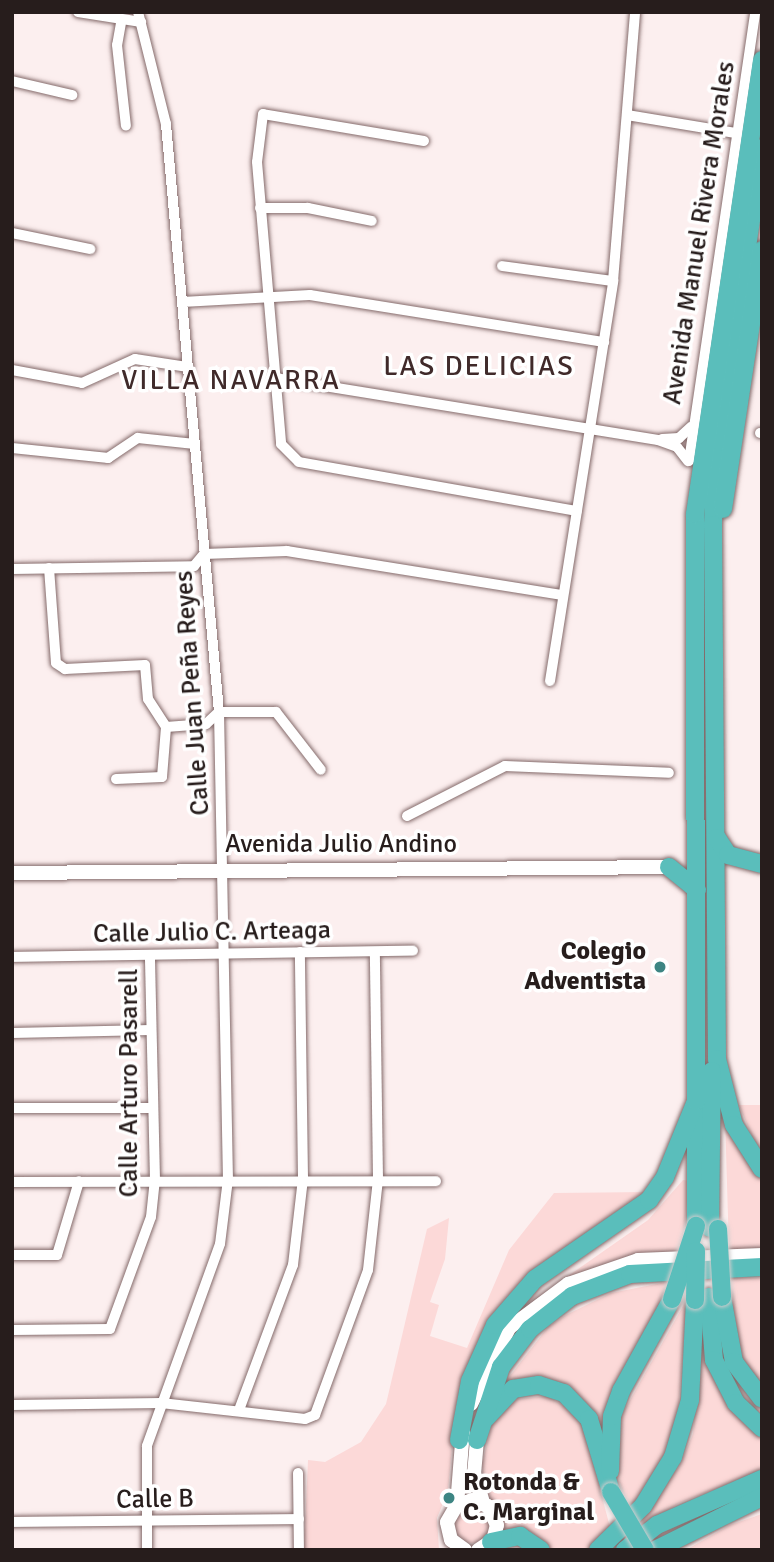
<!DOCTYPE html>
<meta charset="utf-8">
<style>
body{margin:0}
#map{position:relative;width:774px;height:1562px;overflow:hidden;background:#fcefef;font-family:Signika,sans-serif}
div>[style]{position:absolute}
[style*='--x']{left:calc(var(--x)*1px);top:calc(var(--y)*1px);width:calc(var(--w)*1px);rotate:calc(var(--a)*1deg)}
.green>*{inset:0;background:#fcd9d8}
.round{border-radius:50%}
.roads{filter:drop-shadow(0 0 2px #846a6a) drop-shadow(0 0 2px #846a6a)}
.street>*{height:10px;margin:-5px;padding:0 5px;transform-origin:5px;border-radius:5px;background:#fff}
.secondary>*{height:14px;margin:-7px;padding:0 7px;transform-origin:7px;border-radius:7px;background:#fff}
.highway>*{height:18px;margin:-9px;padding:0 9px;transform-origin:9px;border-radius:9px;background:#5abebb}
.bridges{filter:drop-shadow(0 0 2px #cfcdcd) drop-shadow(0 0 2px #cfcdcd)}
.highway-bridge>*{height:18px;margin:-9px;padding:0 9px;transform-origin:9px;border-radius:9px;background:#5abebb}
.dots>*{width:19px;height:19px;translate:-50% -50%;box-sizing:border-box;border:4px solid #fff;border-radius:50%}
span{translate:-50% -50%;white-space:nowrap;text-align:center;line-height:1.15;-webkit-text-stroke:7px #fff;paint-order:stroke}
.street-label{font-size:26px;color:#271d1c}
.poi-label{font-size:26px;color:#271d1c;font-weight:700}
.right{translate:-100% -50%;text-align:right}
.left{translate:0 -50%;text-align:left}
.neighbourhood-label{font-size:28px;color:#402a2a;letter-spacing:2px}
.frame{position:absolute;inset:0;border:14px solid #271d1c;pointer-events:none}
</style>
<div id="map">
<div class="green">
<div style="clip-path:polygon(739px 1105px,762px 1105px,762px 1152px,754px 1141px)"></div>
<div style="clip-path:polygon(725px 1116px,762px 1180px,762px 1249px,729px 1250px)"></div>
<div style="clip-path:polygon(683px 1180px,689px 1181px,681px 1255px,531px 1302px,648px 1220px)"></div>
<div style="clip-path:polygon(649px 1192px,533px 1275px,455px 1415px,448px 1491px,437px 1518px,439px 1550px,304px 1550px,308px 1460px,325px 1462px,361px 1442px,386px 1404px,427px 1229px,449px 1218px,445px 1259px,430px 1302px,439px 1305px,430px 1336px,467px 1348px,509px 1250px,554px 1193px)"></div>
<div style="clip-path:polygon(730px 1278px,762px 1278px,762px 1393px,747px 1376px,732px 1327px)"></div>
<div style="clip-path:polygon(672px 1281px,601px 1434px,569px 1394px,499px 1390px,548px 1327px,566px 1315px,611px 1293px)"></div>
<div style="clip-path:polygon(687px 1299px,676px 1438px,630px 1514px,616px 1470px,620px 1418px)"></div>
<div style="clip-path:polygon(703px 1316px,707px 1350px,762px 1433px,762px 1471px,679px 1503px,639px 1529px,634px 1522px,679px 1467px,693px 1434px)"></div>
<div style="clip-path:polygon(547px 1396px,574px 1412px,584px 1428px,611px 1531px,593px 1550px,546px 1550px,517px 1529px,504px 1530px,485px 1489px,482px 1464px,494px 1416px,518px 1399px)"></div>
<div class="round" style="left:455px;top:1509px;width:34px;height:34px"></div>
<div style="clip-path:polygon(762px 1514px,762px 1550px,686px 1550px,730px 1525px)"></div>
</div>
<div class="roads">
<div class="street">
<div style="--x:78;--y:12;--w:64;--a:9"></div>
<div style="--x:138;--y:12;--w:115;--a:76"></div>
<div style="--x:166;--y:124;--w:590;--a:84.85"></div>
<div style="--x:219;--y:712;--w:467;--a:88.9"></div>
<div style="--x:228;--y:1179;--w:65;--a:97"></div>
<div style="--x:220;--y:1244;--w:215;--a:109.9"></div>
<div style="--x:147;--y:1446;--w:104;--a:90"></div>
<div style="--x:121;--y:23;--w:22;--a:100"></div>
<div style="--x:117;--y:45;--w:81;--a:83.7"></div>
<div style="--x:12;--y:81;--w:62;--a:13.1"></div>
<div style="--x:627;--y:115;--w:110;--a:9.4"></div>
<div style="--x:424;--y:141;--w:163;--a:-170.5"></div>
<div style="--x:263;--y:114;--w:48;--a:97.1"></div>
<div style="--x:257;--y:162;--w:283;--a:85.1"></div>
<div style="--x:281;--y:444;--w:25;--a:45"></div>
<div style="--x:299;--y:462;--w:282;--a:10"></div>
<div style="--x:260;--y:208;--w:48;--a:0"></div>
<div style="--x:308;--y:208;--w:65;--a:11.5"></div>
<div style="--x:12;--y:233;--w:80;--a:11.6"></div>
<div style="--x:502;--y:266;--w:112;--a:7.7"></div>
<div style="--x:182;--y:302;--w:128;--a:-3.1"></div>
<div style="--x:310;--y:295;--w:298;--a:9.1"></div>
<div style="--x:12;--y:370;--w:71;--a:10.5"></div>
<div style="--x:82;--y:383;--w:58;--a:-24.4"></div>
<div style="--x:135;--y:359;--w:54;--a:8.6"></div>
<div style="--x:275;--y:378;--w:388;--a:9.2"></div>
<div style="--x:658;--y:440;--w:20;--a:20"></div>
<div style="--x:677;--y:447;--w:18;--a:52"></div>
<div style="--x:760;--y:433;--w:2;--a:0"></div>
<div style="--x:662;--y:439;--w:17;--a:-3"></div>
<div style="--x:679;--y:438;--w:16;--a:-43"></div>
<div style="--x:12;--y:448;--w:97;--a:5.9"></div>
<div style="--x:108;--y:458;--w:36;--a:-34"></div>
<div style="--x:138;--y:438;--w:57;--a:6"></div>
<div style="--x:689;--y:461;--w:454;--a:-81.6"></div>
<div style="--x:49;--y:568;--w:95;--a:85.8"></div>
<div style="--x:56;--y:663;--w:11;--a:34"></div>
<div style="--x:65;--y:669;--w:80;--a:-2.9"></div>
<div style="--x:145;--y:665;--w:34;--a:85"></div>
<div style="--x:148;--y:699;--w:33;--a:57"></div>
<div style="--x:166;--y:727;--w:40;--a:-4.3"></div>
<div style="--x:206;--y:724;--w:18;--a:-43"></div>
<div style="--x:219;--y:712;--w:57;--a:0"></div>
<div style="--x:276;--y:712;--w:73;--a:52.2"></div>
<div style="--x:12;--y:569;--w:182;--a:-0.9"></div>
<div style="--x:194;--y:566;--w:16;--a:-50"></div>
<div style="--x:204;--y:554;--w:83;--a:-2.1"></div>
<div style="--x:287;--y:551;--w:279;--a:9.1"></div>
<div style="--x:550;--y:681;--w:405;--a:-81"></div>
<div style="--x:613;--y:281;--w:270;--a:-85.3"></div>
<div style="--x:116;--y:779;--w:46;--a:-2.5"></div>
<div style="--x:162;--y:777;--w:50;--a:-85.4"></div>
<div style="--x:407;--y:816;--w:110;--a:-27"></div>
<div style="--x:505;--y:766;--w:164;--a:2.4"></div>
<div style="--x:12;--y:957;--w:401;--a:-0.9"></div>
<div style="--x:12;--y:1033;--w:139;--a:-1.2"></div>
<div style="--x:12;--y:1108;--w:141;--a:0"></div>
<div style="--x:12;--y:1182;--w:424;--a:-0.1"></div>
<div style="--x:12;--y:1255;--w:45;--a:0"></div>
<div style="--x:57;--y:1255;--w:77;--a:-73.4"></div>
<div style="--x:12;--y:1330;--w:98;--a:-0.6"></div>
<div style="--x:110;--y:1329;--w:119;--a:-69.9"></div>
<div style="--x:151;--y:1217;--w:37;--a:-84"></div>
<div style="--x:155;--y:1180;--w:225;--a:-91.3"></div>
<div style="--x:12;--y:1405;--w:149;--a:-0.8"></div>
<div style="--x:161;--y:1403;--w:145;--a:6.3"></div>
<div style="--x:305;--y:1419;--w:11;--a:-22"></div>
<div style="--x:315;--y:1415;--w:154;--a:-69.9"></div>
<div style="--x:368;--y:1270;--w:92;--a:-83.7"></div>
<div style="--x:378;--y:1179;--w:227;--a:-90.8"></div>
<div style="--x:239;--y:1410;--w:155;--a:-69.6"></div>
<div style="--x:293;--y:1265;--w:88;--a:-83.4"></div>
<div style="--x:303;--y:1178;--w:226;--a:-90.8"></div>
<div style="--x:298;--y:1473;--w:77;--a:89.3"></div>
<div style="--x:12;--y:1522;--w:287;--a:-0.6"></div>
</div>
<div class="secondary">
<div style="--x:12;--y:873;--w:657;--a:-0.52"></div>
<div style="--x:471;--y:1404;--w:85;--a:-63.4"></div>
<div style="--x:509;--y:1328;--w:74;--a:-36.7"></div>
<div style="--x:568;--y:1284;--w:74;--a:-18.9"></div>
<div style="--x:638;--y:1260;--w:124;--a:-2.3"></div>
<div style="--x:477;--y:1440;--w:33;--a:95"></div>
<div style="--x:474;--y:1473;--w:31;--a:73"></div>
<div style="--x:457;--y:1505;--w:75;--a:-85.4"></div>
<div style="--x:465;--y:1550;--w:17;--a:-144"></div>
<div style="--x:451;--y:1540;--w:18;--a:-103"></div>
<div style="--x:447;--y:1522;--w:20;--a:-60"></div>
<div style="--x:457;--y:1505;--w:16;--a:-18"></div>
<div style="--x:472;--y:1500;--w:17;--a:21"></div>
<div style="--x:488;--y:1506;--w:21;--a:65"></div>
<div style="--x:497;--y:1525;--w:16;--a:105"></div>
<div style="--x:493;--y:1540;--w:18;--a:146"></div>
</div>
<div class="highway">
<div style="--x:762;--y:148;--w:313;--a:98.6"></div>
<div style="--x:715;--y:457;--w:68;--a:91.7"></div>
<div style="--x:713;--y:525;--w:534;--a:89.57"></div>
<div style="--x:717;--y:1059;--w:68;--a:75.6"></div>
<div style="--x:734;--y:1125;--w:52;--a:57.5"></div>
<div style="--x:723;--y:509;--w:262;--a:-81.4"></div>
<div style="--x:717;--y:838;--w:20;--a:57"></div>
<div style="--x:728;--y:855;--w:34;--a:15"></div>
<div style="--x:669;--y:867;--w:36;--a:39"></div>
<div style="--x:696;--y:1112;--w:114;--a:90"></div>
<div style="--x:710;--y:1228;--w:157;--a:-89.3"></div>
<div style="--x:709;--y:1297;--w:63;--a:85.5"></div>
<div style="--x:714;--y:1360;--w:48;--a:62.9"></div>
<div style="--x:736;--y:1403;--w:36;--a:44"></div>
<div style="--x:722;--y:1297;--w:66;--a:79.5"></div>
<div style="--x:734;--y:1362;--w:46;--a:52.9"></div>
<div style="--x:486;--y:1418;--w:40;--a:-47"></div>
<div style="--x:513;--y:1389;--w:26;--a:-9"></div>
<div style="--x:539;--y:1385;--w:26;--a:18"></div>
<div style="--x:564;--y:1393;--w:36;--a:46"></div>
<div style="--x:589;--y:1419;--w:76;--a:73.2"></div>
<div style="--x:459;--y:1440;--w:60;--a:-79.4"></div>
<div style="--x:470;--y:1381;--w:61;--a:-65.9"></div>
<div style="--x:495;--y:1325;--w:61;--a:-49"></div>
<div style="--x:535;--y:1279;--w:139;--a:-34.7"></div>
<div style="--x:649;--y:1200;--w:28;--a:-55"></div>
<div style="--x:665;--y:1177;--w:82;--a:-67.8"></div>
<div style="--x:696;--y:1101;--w:587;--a:-90.1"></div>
<div style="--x:695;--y:514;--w:459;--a:-81.6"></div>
<div style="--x:477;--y:1440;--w:77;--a:-71.8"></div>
<div style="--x:501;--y:1367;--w:48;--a:-52.7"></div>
<div style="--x:530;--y:1329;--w:53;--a:-38.2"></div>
<div style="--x:572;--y:1296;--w:62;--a:-20.8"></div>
<div style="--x:630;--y:1274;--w:132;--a:-3"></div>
<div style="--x:610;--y:1471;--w:55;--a:-87.9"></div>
<div style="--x:612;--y:1416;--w:27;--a:-70"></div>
<div style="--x:621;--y:1391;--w:105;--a:-61"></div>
<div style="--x:491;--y:1542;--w:30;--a:-12"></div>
<div style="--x:520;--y:1536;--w:25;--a:34"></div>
<div style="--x:598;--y:1550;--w:63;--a:-44.4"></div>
<div style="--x:643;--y:1506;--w:57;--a:-58.5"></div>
<div style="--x:673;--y:1457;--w:59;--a:-73.4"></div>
<div style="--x:690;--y:1400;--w:100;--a:-87.1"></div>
<div style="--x:625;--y:1550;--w:41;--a:-38"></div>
<div style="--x:657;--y:1525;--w:115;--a:-23.7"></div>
<div style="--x:655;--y:1550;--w:119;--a:-26.4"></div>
</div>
</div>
<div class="bridges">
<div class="highway-bridge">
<div style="--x:718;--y:1229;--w:68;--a:86.6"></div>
<div style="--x:672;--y:1299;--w:77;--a:-71.8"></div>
<div style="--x:695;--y:1300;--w:49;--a:-88.8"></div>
<div style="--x:611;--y:1492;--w:67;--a:59.6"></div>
</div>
</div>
<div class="dots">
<div style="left:660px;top:967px;background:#3d8583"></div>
<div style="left:449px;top:1498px;background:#3d8583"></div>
</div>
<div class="street-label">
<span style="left:700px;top:233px;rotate:-81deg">Avenida Manuel Rivera Morales</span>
<span style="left:193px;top:693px;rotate:-94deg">Calle Juan Peña Reyes</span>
<span style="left:341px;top:845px">Avenida Julio Andino</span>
<span style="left:212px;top:933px;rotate:-1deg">Calle Julio C. Arteaga</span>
<span style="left:130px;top:1083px;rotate:-90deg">Calle Arturo Pasarell</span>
<span style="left:155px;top:1500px;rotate:-1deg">Calle B</span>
</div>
<div class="poi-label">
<span class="right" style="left:646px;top:967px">Colegio<br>Adventista</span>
<span class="left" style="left:463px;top:1498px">Rotonda &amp;<br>C. Marginal</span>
</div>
<div class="neighbourhood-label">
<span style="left:479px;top:366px">LAS DELICIAS</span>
<span style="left:231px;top:380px">VILLA NAVARRA</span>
</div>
<div class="frame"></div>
</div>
